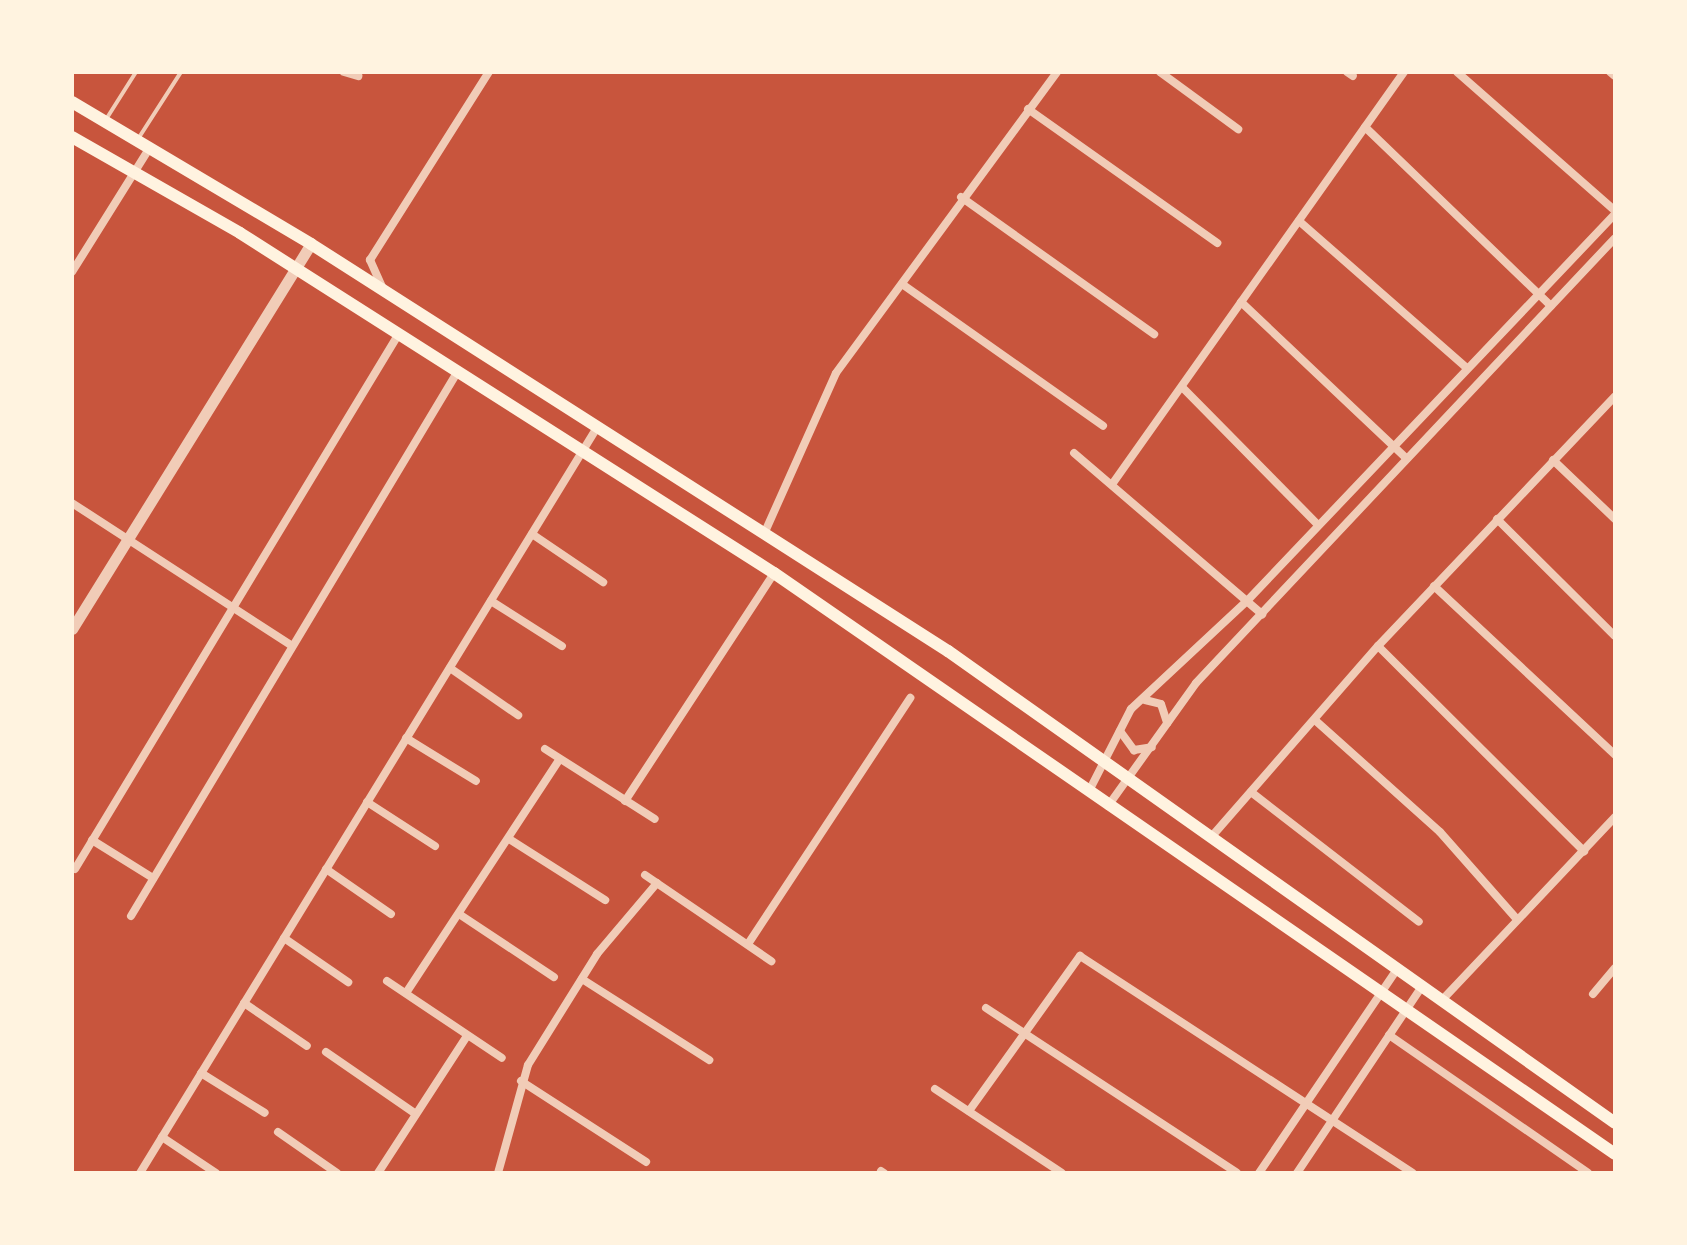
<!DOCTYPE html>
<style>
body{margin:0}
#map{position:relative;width:1687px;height:1245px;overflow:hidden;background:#c8553d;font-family:"DejaVu Sans",sans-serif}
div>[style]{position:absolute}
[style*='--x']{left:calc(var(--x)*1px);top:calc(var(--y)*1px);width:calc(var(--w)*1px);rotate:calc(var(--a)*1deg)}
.service>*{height:4px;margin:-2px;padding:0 2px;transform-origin:2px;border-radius:2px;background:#f1ccb7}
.minor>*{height:8px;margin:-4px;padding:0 4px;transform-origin:4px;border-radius:4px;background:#f1ccb7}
.tertiary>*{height:11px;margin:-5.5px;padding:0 5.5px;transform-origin:5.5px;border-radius:5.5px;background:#f1ccb7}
.secondary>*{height:12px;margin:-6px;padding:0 6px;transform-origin:6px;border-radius:6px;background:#fff3e0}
span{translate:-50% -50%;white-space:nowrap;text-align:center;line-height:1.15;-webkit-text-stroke:6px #fff3e0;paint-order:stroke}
.frame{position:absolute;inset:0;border:74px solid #fff3e0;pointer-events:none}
</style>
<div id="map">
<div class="service">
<div style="--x:105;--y:121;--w:58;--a:-57.7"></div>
<div style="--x:138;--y:139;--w:80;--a:-57.3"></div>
</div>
<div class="minor">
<div style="--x:344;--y:72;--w:15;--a:16"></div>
<div style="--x:1160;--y:72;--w:97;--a:36.2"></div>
<div style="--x:1347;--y:72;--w:7;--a:34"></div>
<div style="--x:1457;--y:72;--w:210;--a:41.3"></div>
<div style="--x:1610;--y:72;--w:6;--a:39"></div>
<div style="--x:1028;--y:109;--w:232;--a:35.3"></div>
<div style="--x:1365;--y:127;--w:258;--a:43.9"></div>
<div style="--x:961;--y:197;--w:237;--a:35.4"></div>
<div style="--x:1299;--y:221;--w:223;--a:41.2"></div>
<div style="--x:72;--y:272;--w:147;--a:-58"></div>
<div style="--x:902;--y:284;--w:246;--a:35.2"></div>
<div style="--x:383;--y:289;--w:32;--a:-114"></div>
<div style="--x:370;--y:260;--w:222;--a:-57.7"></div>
<div style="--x:1241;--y:302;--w:228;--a:43.4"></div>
<div style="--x:1183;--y:388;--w:192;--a:45.4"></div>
<div style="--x:1074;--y:453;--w:248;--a:40.6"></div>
<div style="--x:1553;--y:460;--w:86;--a:43.6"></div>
<div style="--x:1113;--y:483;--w:504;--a:-54.7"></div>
<div style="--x:72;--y:503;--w:262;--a:33"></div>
<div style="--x:1497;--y:519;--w:166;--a:44.8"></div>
<div style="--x:532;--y:534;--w:86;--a:34.1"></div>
<div style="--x:764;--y:534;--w:176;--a:-65.9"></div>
<div style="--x:836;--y:373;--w:373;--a:-53.7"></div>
<div style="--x:1434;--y:586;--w:248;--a:43"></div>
<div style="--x:491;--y:601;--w:84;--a:32.4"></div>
<div style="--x:1378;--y:646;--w:291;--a:44.9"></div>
<div style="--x:450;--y:668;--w:83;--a:34.7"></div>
<div style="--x:1145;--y:700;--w:16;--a:14"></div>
<div style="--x:1161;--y:704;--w:20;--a:72"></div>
<div style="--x:1316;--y:721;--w:166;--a:41.8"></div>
<div style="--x:1440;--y:832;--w:113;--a:48.6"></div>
<div style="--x:1120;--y:731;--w:24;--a:54"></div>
<div style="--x:1134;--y:750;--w:18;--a:-9"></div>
<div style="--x:406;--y:738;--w:82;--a:31.6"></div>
<div style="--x:545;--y:749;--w:130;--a:32.5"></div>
<div style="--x:1089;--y:791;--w:92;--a:-62.9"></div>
<div style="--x:1131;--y:709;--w:158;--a:-43"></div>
<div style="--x:1247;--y:601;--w:534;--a:-46.44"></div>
<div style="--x:1251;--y:792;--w:212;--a:37.7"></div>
<div style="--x:625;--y:801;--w:272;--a:-56.8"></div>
<div style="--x:367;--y:802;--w:81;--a:32.9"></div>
<div style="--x:1108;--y:806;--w:151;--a:-54.4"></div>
<div style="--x:1196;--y:683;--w:611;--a:-46.72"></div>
<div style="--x:1213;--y:835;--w:251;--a:-48.9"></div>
<div style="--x:1378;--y:646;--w:344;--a:-46.5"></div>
<div style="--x:509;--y:839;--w:114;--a:32.4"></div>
<div style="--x:92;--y:840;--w:72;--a:31.9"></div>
<div style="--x:75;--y:869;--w:624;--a:-58.83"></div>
<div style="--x:326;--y:869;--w:79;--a:34.7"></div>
<div style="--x:645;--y:875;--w:153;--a:34.3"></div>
<div style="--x:459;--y:914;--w:114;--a:33.6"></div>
<div style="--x:131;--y:916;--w:636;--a:-59.04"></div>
<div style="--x:284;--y:938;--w:78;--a:34.5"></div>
<div style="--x:748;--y:944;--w:295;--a:-56.6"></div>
<div style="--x:582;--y:979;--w:151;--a:32.5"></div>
<div style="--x:387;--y:981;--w:138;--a:33.8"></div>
<div style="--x:406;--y:993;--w:280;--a:-56.7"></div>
<div style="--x:1593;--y:994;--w:34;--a:-50"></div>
<div style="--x:1443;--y:999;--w:250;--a:-46.6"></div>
<div style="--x:244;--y:1003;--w:76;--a:34.3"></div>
<div style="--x:986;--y:1008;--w:300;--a:33.3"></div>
<div style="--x:1389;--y:1035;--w:242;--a:34.7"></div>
<div style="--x:326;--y:1052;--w:109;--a:34.6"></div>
<div style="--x:201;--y:1073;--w:75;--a:32"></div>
<div style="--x:521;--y:1081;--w:149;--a:32.9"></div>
<div style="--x:935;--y:1089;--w:152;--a:33.5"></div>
<div style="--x:969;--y:1111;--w:191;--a:-54.4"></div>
<div style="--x:1080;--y:956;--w:397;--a:33.1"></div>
<div style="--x:278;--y:1132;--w:72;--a:34.8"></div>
<div style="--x:162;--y:1137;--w:65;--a:33.7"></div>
<div style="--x:881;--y:1171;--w:4;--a:34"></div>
<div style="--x:140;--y:1173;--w:876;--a:-58.49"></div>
<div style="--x:378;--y:1173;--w:163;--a:-57"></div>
<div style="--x:498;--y:1173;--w:112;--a:-74.5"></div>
<div style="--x:528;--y:1065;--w:131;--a:-58.1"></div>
<div style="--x:597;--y:954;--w:93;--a:-49.8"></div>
<div style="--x:1259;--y:1173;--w:248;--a:-55.9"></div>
<div style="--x:1297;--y:1173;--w:226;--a:-56.2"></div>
</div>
<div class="tertiary">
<div style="--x:72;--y:629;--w:453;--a:-58.2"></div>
</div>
<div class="secondary">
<div style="--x:72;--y:102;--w:278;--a:30.7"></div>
<div style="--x:311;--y:244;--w:756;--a:32.58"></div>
<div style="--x:948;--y:651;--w:817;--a:35.28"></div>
<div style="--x:72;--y:137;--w:193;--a:29.7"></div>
<div style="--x:240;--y:233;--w:633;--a:32.49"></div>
<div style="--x:774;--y:573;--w:1022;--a:34.64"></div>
</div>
<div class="frame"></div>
</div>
